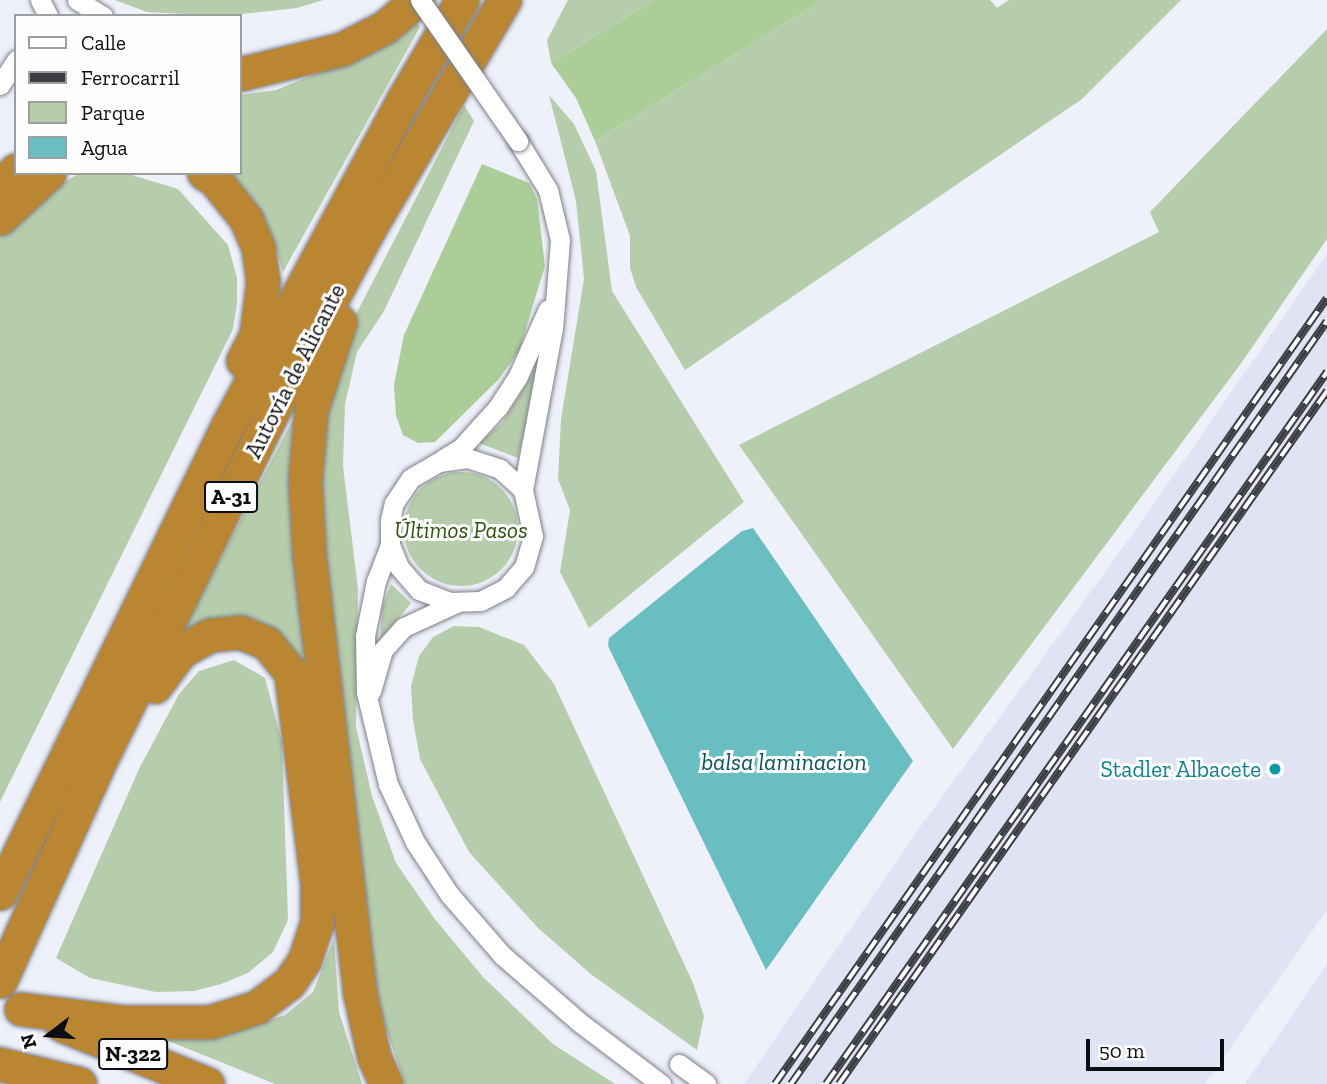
<!DOCTYPE html>
<meta charset="utf-8">
<style>
body{margin:0}
#map{position:relative;width:1327px;height:1084px;overflow:hidden;background:#eef0fa;font-family:"Zilla Slab",serif}
div>[style]{position:absolute}
[style*='--x']{left:calc(var(--x)*1px);top:calc(var(--y)*1px);width:calc(var(--w)*1px);rotate:calc(var(--a)*1deg)}
.built>*{inset:0;background:#e0e3f4}
.green>*{inset:0;background:#b6cdab}
.round{border-radius:50%}
.forest>*{inset:0;background:#abce99}
.water>*{inset:0;background:#69bec2}
.roads{filter:drop-shadow(0 0 2px #7e8089) drop-shadow(0 0 2px #7e8089)}
.street>*{height:19px;margin:-9.5px;padding:0 9.5px;transform-origin:9.5px;border-radius:9.5px;background:#fff}
.highway>*{height:33px;margin:-16.5px;padding:0 16.5px;transform-origin:16.5px;border-radius:16.5px;background:#bb8631}
.rail>*{height:8px;margin-top:-4px;transform-origin:0;background:repeating-linear-gradient(90deg,#fefefe 0 16px,#3d3e43 0 32px);box-sizing:border-box;border-block:2px solid #3d3e43}
.bridges{filter:drop-shadow(0 0 2px #7e8089) drop-shadow(0 0 2px #7e8089)}
.street-bridge>*{height:19px;margin:-9.5px;padding:0 9.5px;transform-origin:9.5px;border-radius:9.5px;background:#fff}
.dots>*{width:19px;height:19px;translate:-50% -50%;box-sizing:border-box;border:4px solid #fefefe;border-radius:50%}
span{translate:-50% -50%;white-space:nowrap;text-align:center;line-height:1.15;-webkit-text-stroke:6px #fefefe;paint-order:stroke}
.shield-label span{padding:2px 5px;background:#fefefe;border:2px solid;border-radius:5px;-webkit-text-stroke-width:0}
.shield-label{font-size:21px;color:#0c0d10;font-weight:700}
.street-label{font-size:23px;color:#0c0d10}
.park-label{font-size:23px;color:#2a5407;font-style:italic}
.culture-label{font-size:23px;color:#0d838f}
.right{translate:-100% -50%;text-align:right}
.water-label{font-size:24px;color:#065559;font-style:italic}
.legend{position:absolute;left:14px;top:14px;width:228px;height:161px;box-sizing:border-box;background:#fefefe;border:2px solid #9d9e9f;margin:0;padding:9px 12px;list-style:none;font-size:21px;color:#0c0d10}
.legend li{display:flex;align-items:center;gap:14px;height:35px}
.legend b{width:35px;border:2px solid #9d9e9f}
.north{position:absolute;left:14px;top:1000px;width:70px;height:70px;-webkit-text-stroke:5px #fefefe;paint-order:stroke;rotate:253deg;font-size:19px;font-weight:700;line-height:28px;text-align:center;color:#0c0d10}
.north::after{content:'';display:block;margin:auto;width:24px;height:32px;background:#0c0d10;clip-path:polygon(50% 0,100% 100%,50% 72%,0 100%)}
.scale{position:absolute;left:1086px;top:1039px;width:138px;height:32px;box-sizing:border-box;border:4px solid #0c0d10;border-top:0;padding-left:9px;font-size:21px;line-height:24px;white-space:nowrap;color:#0c0d10;-webkit-text-stroke:5px #fefefe;paint-order:stroke}
</style>
<div id="map">
<div class="built">
<div style="clip-path:polygon(1327px 254px,1327px 910px,1205px 1084px,744px 1084px,918px 830px,1139px 525px)"></div>
<div style="clip-path:polygon(1327px 964px,1327px 1084px,1245px 1084px)"></div>
</div>
<div class="green">
<div style="clip-path:polygon(115px 0,323px 0,297px 8px,223px 16px,147px 12px)"></div>
<div style="clip-path:polygon(568px 0,655px 0,551px 63px,547px 40px)"></div>
<div style="clip-path:polygon(822px 0,990px 0,997px 8px,1009px 0,1181px 0,1082px 99px,685px 370px,636px 287px,630px 268px,630px 236px,595px 141px)"></div>
<div style="clip-path:polygon(414px 19px,420px 27px,283px 272px,272px 236px,229px 173px,240px 173px,240px 95px,276px 90px,352px 59px)"></div>
<div style="clip-path:polygon(1327px 29px,1327px 239px,1242px 362px,953px 749px,739px 445px,1159px 232px,1150px 212px)"></div>
<div style="clip-path:polygon(549px 95px,574px 124px,596px 171px,612px 291px,744px 502px,589px 628px,560px 572px,570px 510px,558px 479px,561px 419px,584px 279px,576px 201px)"></div>
<div style="clip-path:polygon(464px 105px,474px 121px,384px 311px,357px 352px,345px 404px,343px 466px,358px 589px,356px 727px,372px 796px,396px 863px,434px 918px,483px 977px,553px 1044px,615px 1084px,405px 1084px,370px 982px,318px 542px,321px 429px,353px 320px)"></div>
<div style="clip-path:polygon(79px 173px,125px 173px,178px 189px,228px 245px,237px 278px,237px 304px,233px 329px,0 802px,0 236px,22px 210px)"></div>
<div style="clip-path:polygon(541px 360px,518px 458px,479px 443px,502px 423px)"></div>
<div style="clip-path:polygon(297px 412px,303px 635px,303px 664px,223px 617px,183px 630px)"></div>
<div class="round" style="left:404px;top:472px;width:114px;height:114px"></div>
<div style="clip-path:polygon(391px 584px,411px 603px,380px 641px,382px 608px)"></div>
<div style="clip-path:polygon(454px 626px,479px 627px,524px 645px,554px 684px,693px 983px,704px 1016px,697px 1050px,592px 975px,538px 928px,469px 852px,420px 759px,413px 720px,411px 686px,419px 656px,433px 637px)"></div>
<div style="clip-path:polygon(234px 660px,265px 678px,282px 742px,288px 920px,273px 952px,248px 973px,221px 984px,194px 991px,156px 992px,90px 978px,56px 958px,139px 769px,179px 694px,199px 671px)"></div>
<div style="clip-path:polygon(334px 939px,339px 1012px,362px 1084px,275px 1084px,166px 1040px,239px 1030px,285px 1015px,313px 992px)"></div>
</div>
<div class="forest">
<div style="clip-path:polygon(655px 0,822px 0,595px 141px,576px 98px,551px 63px)"></div>
<div style="clip-path:polygon(482px 164px,529px 183px,537px 199px,545px 266px,519px 351px,498px 380px,435px 442px,418px 443px,403px 435px,396px 416px,394px 385px,404px 335px)"></div>
</div>
<div class="water">
<div style="clip-path:polygon(753px 528px,913px 761px,766px 970px,608px 646px,609px 638px,742px 531px)"></div>
</div>
<div class="roads">
<div class="street">
<div style="--x:40;--y:0;--w:18;--a:63"></div>
<div style="--x:77;--y:0;--w:31;--a:32"></div>
<div style="--x:0;--y:85;--w:30;--a:-57"></div>
<div style="--x:518;--y:141;--w:57;--a:58.5"></div>
<div style="--x:548;--y:190;--w:51;--a:76.5"></div>
<div style="--x:560;--y:240;--w:88;--a:94.5"></div>
<div style="--x:553;--y:328;--w:165;--a:100.5"></div>
<div style="--x:523;--y:490;--w:47;--a:77.7"></div>
<div style="--x:533;--y:536;--w:32;--a:106"></div>
<div style="--x:524;--y:567;--w:28;--a:131"></div>
<div style="--x:506;--y:588;--w:29;--a:153"></div>
<div style="--x:480;--y:601;--w:30;--a:178"></div>
<div style="--x:450;--y:602;--w:33;--a:-159"></div>
<div style="--x:419;--y:590;--w:30;--a:-131"></div>
<div style="--x:399;--y:567;--w:24;--a:-112"></div>
<div style="--x:390;--y:545;--w:25;--a:-90"></div>
<div style="--x:390;--y:520;--w:17;--a:-77"></div>
<div style="--x:394;--y:503;--w:30;--a:-56"></div>
<div style="--x:411;--y:478;--w:32;--a:-30"></div>
<div style="--x:439;--y:462;--w:28;--a:-8"></div>
<div style="--x:467;--y:458;--w:35;--a:18"></div>
<div style="--x:500;--y:469;--w:31;--a:42"></div>
<div style="--x:443;--y:459;--w:21;--a:-31"></div>
<div style="--x:461;--y:448;--w:55;--a:-47.9"></div>
<div style="--x:498;--y:407;--w:37;--a:-57"></div>
<div style="--x:518;--y:376;--w:73;--a:-65.9"></div>
<div style="--x:390;--y:545;--w:39;--a:111"></div>
<div style="--x:376;--y:581;--w:56;--a:101.3"></div>
<div style="--x:365;--y:636;--w:56;--a:89"></div>
<div style="--x:366;--y:692;--w:95;--a:76.6"></div>
<div style="--x:388;--y:784;--w:64;--a:65"></div>
<div style="--x:415;--y:842;--w:62;--a:56.8"></div>
<div style="--x:449;--y:894;--w:81;--a:49"></div>
<div style="--x:502;--y:955;--w:102;--a:41"></div>
<div style="--x:579;--y:1022;--w:103;--a:37.1"></div>
<div style="--x:371;--y:691;--w:43;--a:-73.7"></div>
<div style="--x:383;--y:650;--w:31;--a:-48"></div>
<div style="--x:404;--y:627;--w:57;--a:-24.8"></div>
<div style="--x:679;--y:1064;--w:34;--a:36"></div>
</div>
<div class="highway">
<div style="--x:240;--y:74;--w:105;--a:-13.8"></div>
<div style="--x:342;--y:49;--w:48;--a:-27.1"></div>
<div style="--x:385;--y:27;--w:42;--a:-40.2"></div>
<div style="--x:204;--y:173;--w:12;--a:31"></div>
<div style="--x:214;--y:179;--w:51;--a:51.3"></div>
<div style="--x:246;--y:219;--w:30;--a:67"></div>
<div style="--x:258;--y:247;--w:34;--a:82"></div>
<div style="--x:263;--y:281;--w:54;--a:97.4"></div>
<div style="--x:256;--y:335;--w:29;--a:117"></div>
<div style="--x:0;--y:185;--w:22;--a:-43"></div>
<div style="--x:0;--y:218;--w:67;--a:-42.6"></div>
<div style="--x:340;--y:322;--w:93;--a:108.2"></div>
<div style="--x:311;--y:410;--w:70;--a:94.9"></div>
<div style="--x:305;--y:480;--w:74;--a:86.9"></div>
<div style="--x:309;--y:554;--w:443;--a:83.4"></div>
<div style="--x:360;--y:994;--w:65;--a:77.5"></div>
<div style="--x:374;--y:1057;--w:30;--a:66"></div>
<div style="--x:0;--y:893;--w:521;--a:-64.03"></div>
<div style="--x:228;--y:425;--w:369;--a:-61.7"></div>
<div style="--x:403;--y:100;--w:116;--a:-59.5"></div>
<div style="--x:0;--y:981;--w:233;--a:-65.6"></div>
<div style="--x:96;--y:769;--w:414;--a:-63.7"></div>
<div style="--x:279;--y:398;--w:194;--a:-62"></div>
<div style="--x:370;--y:227;--w:264;--a:-59.4"></div>
<div style="--x:21;--y:1009;--w:104;--a:7.2"></div>
<div style="--x:124;--y:1022;--w:86;--a:0"></div>
<div style="--x:210;--y:1022;--w:49;--a:-17.7"></div>
<div style="--x:257;--y:1007;--w:40;--a:-37"></div>
<div style="--x:289;--y:983;--w:29;--a:-56"></div>
<div style="--x:305;--y:959;--w:39;--a:-72"></div>
<div style="--x:317;--y:922;--w:39;--a:-90"></div>
<div style="--x:317;--y:883;--w:212;--a:-97.1"></div>
<div style="--x:291;--y:673;--w:38;--a:-129"></div>
<div style="--x:267;--y:643;--w:29;--a:-158"></div>
<div style="--x:240;--y:632;--w:30;--a:174"></div>
<div style="--x:210;--y:635;--w:33;--a:151"></div>
<div style="--x:181;--y:651;--w:44;--a:126.6"></div>
<div style="--x:62;--y:1025;--w:157;--a:22.1"></div>
<div style="--x:0;--y:1064;--w:82;--a:14"></div>
</div>
</div>
<div class="rail">
<div style="--x:775;--y:1084;--w:960;--a:-54.92"></div>
<div style="--x:791;--y:1084;--w:932;--a:-54.91"></div>
<div style="--x:826;--y:1084;--w:871;--a:-54.87"></div>
<div style="--x:839;--y:1084;--w:848;--a:-54.85"></div>
</div>
<div class="bridges">
<div class="street-bridge">
<div style="--x:420;--y:0;--w:172;--a:55.2"></div>
</div>
</div>
<div class="dots">
<div style="left:1275px;top:769px;background:#0f9aa8"></div>
</div>
<div class="shield-label">
<span style="left:231px;top:497px">A-31</span>
<span style="left:133px;top:1054px">N-322</span>
</div>
<div class="street-label">
<span style="left:295px;top:371px;rotate:-63deg">Autovía de Alicante</span>
</div>
<div class="park-label">
<span style="left:461px;top:530px">Últimos Pasos</span>
</div>
<div class="culture-label">
<span class="right" style="left:1261px;top:769px">Stadler Albacete</span>
</div>
<div class="water-label">
<span style="left:784px;top:762px">balsa laminacion</span>
</div>
<ul class="legend">
<li><b style="height:9px;background:#fff"></b>Calle</li>
<li><b style="height:9px;background:#3d3e43"></b>Ferrocarril</li>
<li><b style="height:19px;background:#b6cdab"></b>Parque</li>
<li><b style="height:19px;background:#69bec2"></b>Agua</li>
</ul>
<div class="north">N</div>
<div class="scale">50 m</div>
</div>
